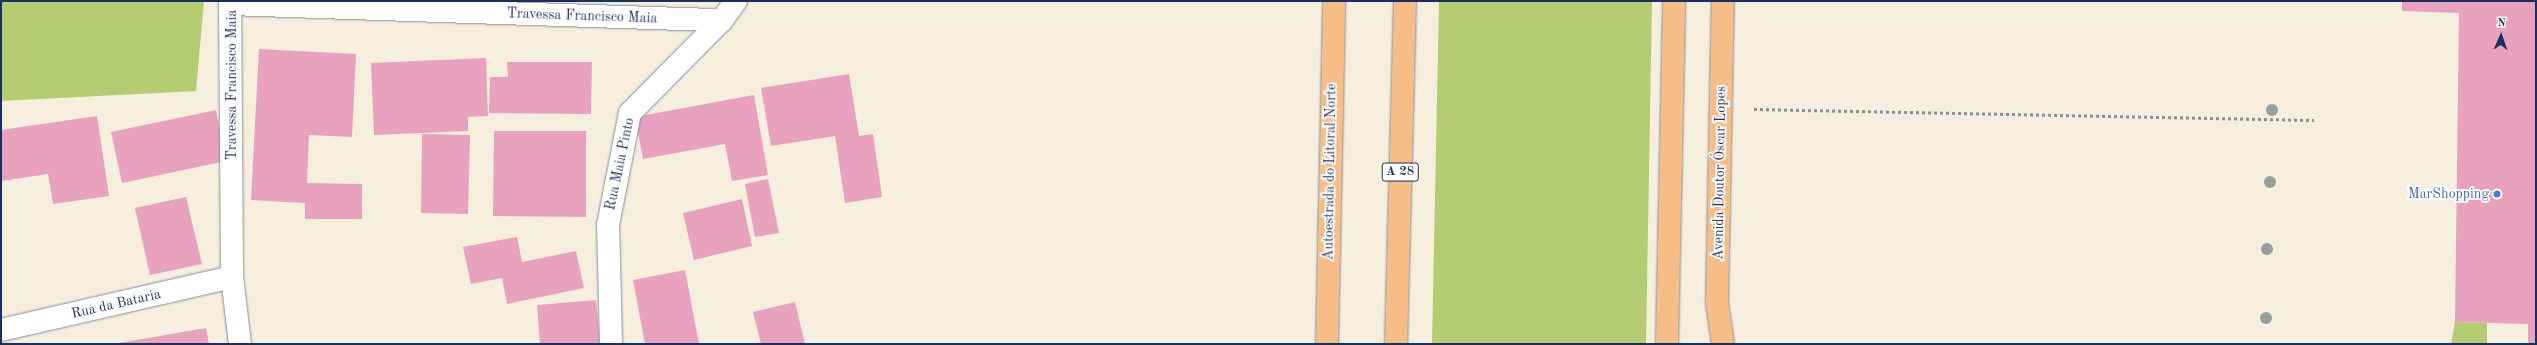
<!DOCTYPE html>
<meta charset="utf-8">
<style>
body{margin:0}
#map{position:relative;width:2537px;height:345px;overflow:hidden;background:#f6efde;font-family:"Old Standard TT",serif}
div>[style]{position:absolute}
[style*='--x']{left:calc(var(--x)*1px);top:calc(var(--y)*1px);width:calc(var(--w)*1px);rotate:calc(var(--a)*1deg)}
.green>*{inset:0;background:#b4cd72}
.building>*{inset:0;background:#e8a2be}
.path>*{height:2.5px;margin-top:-1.25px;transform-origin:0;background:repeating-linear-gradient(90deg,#888f9e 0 3px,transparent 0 6px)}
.roads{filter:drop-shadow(0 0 1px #888f9e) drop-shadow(0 0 1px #888f9e)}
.minor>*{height:22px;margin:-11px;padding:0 11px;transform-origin:11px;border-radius:11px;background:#fff}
.major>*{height:22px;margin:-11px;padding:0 11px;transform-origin:11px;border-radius:11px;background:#f6be86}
.highway>*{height:22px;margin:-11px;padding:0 11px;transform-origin:11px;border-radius:11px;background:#f6be86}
.trees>*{width:12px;height:12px;margin:-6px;border-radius:50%;background:#979f9b}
.dots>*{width:11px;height:11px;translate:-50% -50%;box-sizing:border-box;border:2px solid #fff;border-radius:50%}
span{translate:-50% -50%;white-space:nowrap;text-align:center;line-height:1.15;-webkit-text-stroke:3.5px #fff;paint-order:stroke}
.shield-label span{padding:1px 3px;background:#fff;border:1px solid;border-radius:3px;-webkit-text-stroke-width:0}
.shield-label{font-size:13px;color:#1b2f5e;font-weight:700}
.street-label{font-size:14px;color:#1b2f5e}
.shop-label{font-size:14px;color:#366cbe}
.right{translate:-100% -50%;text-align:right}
.frame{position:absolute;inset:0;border:2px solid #1b2f5e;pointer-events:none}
.north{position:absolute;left:2481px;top:16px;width:40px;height:40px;-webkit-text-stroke:3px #fff;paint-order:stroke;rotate:2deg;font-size:11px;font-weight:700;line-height:16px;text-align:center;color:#1b2f5e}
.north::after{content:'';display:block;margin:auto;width:14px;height:18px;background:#1b2f5e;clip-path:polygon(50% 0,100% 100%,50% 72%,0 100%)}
</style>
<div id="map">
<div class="green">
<div style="clip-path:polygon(1px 1px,204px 1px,196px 91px,1px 101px)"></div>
<div style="clip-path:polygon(1439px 1px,1652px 1px,1646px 344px,1432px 344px)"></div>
<div style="clip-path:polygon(2455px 322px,2487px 323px,2487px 344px,2451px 344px)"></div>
</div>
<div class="building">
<div style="clip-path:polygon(2402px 1px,2536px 1px,2536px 344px,2528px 344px,2528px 324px,2455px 322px,2459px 13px,2402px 11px)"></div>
<div style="clip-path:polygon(259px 49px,356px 54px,352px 137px,309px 135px,307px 183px,362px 184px,362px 219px,305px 219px,305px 203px,251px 200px)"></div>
<div style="clip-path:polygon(486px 58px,488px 116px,468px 117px,468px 131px,374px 135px,371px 63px)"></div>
<div style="clip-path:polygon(507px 62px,592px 62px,591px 114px,489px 113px,490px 77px,508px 77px)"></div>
<div style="clip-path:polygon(849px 74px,859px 136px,873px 134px,882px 197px,845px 203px,835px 136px,771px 146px,761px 88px)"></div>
<div style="clip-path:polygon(754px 95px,768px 175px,732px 181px,725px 144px,643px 159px,635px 117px)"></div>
<div style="clip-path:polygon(216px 110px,226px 161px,122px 183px,111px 132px)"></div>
<div style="clip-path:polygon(97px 116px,109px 196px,53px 204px,48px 174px,1px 181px,1px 130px)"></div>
<div style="clip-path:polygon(494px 131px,586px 131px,586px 217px,493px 216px)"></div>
<div style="clip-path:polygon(422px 134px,470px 135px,468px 214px,421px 213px)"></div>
<div style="clip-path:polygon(768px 179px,779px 233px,755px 237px,745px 184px)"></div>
<div style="clip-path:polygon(186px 197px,202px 264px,150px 275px,135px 208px)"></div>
<div style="clip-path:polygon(742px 199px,752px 246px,694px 260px,683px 213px)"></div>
<div style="clip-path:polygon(517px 237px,522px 262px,576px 251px,584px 288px,507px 304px,502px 278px,471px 284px,463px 247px)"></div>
<div style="clip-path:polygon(685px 270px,699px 344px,645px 344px,633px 280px)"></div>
<div style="clip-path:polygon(596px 300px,600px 344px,540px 344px,537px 305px)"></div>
<div style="clip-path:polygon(795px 302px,805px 344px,761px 344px,753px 312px)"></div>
<div style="clip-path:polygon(206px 328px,209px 344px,119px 344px,119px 343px)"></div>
</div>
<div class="path">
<div style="--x:1754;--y:109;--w:560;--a:1.13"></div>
</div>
<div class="roads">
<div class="minor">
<div style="--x:1;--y:330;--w:237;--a:-12.9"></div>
<div style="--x:240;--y:344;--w:67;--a:-96.8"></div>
<div style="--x:232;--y:277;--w:273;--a:-90.4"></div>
<div style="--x:230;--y:4;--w:492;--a:1.9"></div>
<div style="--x:611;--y:344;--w:119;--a:-91.4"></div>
<div style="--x:608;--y:225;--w:114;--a:-78.9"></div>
<div style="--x:630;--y:113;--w:131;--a:-45.3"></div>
<div style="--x:722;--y:20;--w:24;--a:-54"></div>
</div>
<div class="major">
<div style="--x:1667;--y:344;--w:343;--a:-88.8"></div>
<div style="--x:1723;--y:344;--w:41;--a:-98.3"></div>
<div style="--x:1717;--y:303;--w:302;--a:-88.9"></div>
</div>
<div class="highway">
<div style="--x:1327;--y:344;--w:343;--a:-88.8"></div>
<div style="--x:1396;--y:344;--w:343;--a:-88.5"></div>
</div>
</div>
<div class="trees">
<div style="left:2272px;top:110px"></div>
<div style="left:2270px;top:182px"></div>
<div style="left:2267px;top:249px"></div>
<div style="left:2266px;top:318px"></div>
</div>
<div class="dots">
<div style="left:2497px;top:194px;background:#3f7fe0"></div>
</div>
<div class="shield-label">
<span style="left:1400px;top:172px">A 28</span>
</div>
<div class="street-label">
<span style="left:582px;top:16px;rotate:2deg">Travessa Francisco Maia</span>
<span style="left:232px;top:85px;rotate:-90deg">Travessa Francisco Maia</span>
<span style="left:620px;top:164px;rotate:-78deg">Rua Maia Pinto</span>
<span style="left:1330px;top:172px;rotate:-89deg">Autoestrada do Litoral Norte</span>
<span style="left:1720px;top:173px;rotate:-89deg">Avenida Doutor Óscar Lopes</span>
<span style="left:116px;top:304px;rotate:-13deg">Rua da Bataria</span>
</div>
<div class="shop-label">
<span class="right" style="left:2489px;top:194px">MarShopping</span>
</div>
<div class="frame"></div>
<div class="north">N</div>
</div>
